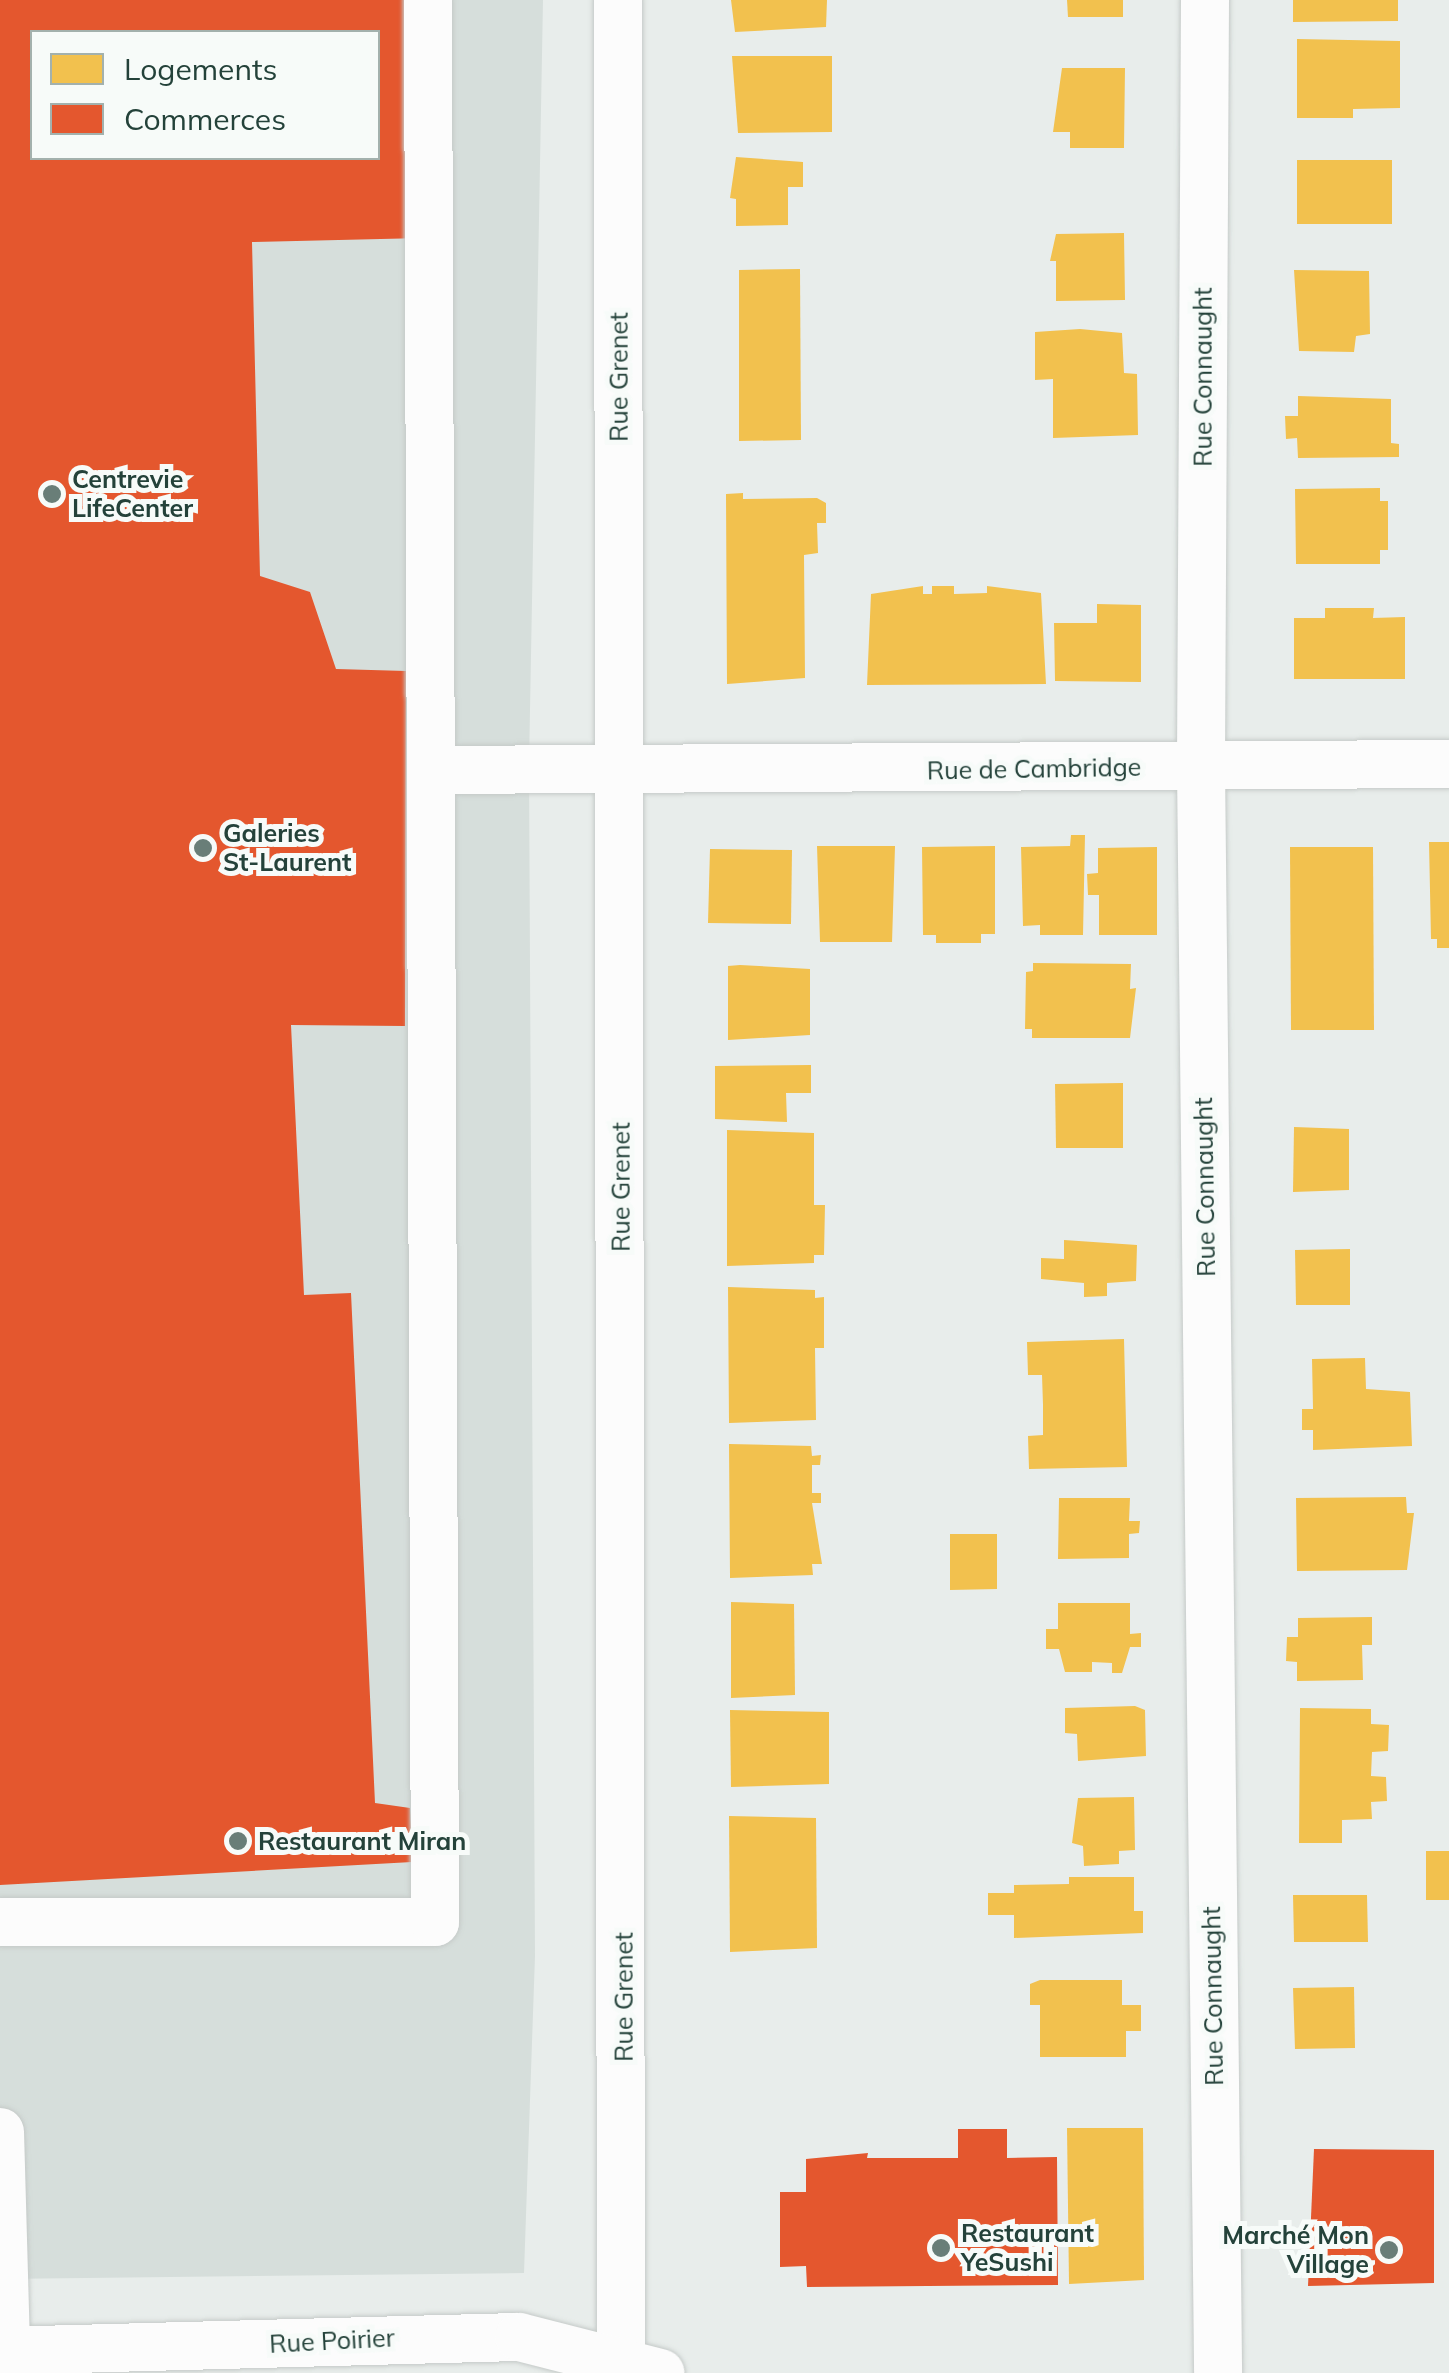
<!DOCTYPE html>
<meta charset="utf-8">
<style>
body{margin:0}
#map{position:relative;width:1449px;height:2373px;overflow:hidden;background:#e8edeb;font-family:Mulish,sans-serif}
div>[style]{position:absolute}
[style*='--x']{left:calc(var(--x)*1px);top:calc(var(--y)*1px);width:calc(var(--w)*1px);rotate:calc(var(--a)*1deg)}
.built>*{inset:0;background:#d6dedb}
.homes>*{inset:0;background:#f2c14e}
.shops>*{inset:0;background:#e4572e}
.roads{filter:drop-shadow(0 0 2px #c5cac8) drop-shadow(0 0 2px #c5cac8)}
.minor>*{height:48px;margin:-24px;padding:0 24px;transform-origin:24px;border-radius:24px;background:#fcfcfc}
.dots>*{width:28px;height:28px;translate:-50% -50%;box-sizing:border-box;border:5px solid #f7fbf9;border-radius:50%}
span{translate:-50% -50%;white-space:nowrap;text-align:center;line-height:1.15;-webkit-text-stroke:10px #f7fbf9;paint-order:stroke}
.street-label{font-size:25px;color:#24423a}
.poi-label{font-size:25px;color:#24423a;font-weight:700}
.left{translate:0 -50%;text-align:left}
.right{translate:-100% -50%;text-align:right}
.legend{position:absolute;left:30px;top:30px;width:350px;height:130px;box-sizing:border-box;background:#f7fbf9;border:2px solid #a3b1ad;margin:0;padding:12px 18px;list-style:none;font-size:30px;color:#24423a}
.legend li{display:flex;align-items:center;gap:20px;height:50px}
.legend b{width:50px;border:2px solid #a3b1ad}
</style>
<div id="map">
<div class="built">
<div style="clip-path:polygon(evenodd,0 0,543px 0,529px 765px,535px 1956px,524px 2273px,0 2279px,0 0,32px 32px,378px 32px,378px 158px,32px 158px,32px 32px)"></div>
</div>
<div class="homes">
<div style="clip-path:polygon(731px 0,827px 0,826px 27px,735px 32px)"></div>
<div style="clip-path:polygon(1067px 0,1123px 0,1123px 17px,1068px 17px)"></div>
<div style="clip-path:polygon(1293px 0,1398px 0,1398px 21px,1293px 22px)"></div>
<div style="clip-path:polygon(1297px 39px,1400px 41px,1400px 108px,1353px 109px,1353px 118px,1297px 118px)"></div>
<div style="clip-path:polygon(732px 56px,832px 56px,832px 132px,738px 133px)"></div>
<div style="clip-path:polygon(1062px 68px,1125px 68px,1124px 148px,1070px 148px,1070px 132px,1053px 132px)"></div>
<div style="clip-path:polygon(736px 157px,803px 162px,803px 187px,788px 187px,788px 225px,736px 226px,736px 199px,730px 198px)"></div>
<div style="clip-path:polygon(1297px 160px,1392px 160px,1392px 224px,1297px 224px)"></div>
<div style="clip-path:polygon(1124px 233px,1125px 300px,1056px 301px,1056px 261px,1050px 261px,1056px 234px)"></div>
<div style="clip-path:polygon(800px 269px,801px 440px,739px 441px,739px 270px)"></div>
<div style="clip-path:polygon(1294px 270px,1369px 271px,1370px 334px,1356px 336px,1354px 352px,1299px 351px)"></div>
<div style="clip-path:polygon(1080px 329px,1122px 333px,1124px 373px,1137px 374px,1138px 435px,1053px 438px,1053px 379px,1035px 380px,1035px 332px)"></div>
<div style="clip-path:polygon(1298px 396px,1391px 399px,1391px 443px,1399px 444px,1399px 457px,1298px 458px,1297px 438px,1286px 439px,1285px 416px,1298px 416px)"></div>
<div style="clip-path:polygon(1380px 488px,1380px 501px,1388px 501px,1388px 550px,1380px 550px,1380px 564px,1296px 564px,1295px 489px)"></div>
<div style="clip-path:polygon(743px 493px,743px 499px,817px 498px,826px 503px,826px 523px,817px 523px,818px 553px,804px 555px,805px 678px,727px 684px,726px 494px)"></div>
<div style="clip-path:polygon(923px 586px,923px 594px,932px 594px,932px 586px,954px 586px,954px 594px,987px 593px,987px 586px,1041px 593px,1046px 684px,867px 685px,871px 594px)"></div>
<div style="clip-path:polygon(1097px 604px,1141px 605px,1141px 682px,1055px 681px,1054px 623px,1097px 623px)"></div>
<div style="clip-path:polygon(1325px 608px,1374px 608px,1373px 618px,1405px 617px,1405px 679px,1294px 679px,1294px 618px,1325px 618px)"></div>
<div style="clip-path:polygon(1071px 835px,1085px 835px,1083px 935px,1040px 935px,1040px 925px,1023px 926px,1021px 847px,1070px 846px)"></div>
<div style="clip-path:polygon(1429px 842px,1449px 842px,1449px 948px,1437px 948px,1437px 939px,1431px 939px)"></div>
<div style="clip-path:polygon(817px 846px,895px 846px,892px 942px,820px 942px)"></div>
<div style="clip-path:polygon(995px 846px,995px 934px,981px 934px,981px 943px,936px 943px,936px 935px,923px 935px,922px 847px)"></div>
<div style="clip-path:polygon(1157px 847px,1157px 935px,1099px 935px,1099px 895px,1088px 895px,1087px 874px,1098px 873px,1098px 848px)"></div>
<div style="clip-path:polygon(1290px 847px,1373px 847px,1374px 1030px,1291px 1030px)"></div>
<div style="clip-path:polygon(710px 849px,792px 850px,791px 924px,708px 923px)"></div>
<div style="clip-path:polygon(1033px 963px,1131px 964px,1130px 989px,1136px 988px,1130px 1038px,1032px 1038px,1032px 1029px,1025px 1029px,1026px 972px,1033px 971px)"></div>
<div style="clip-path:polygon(740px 965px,810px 969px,810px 1035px,728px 1040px,728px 966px)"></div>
<div style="clip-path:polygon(811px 1065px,811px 1093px,786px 1093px,787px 1122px,715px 1119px,715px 1066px)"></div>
<div style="clip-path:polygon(1123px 1083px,1123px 1148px,1056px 1148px,1055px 1084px)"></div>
<div style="clip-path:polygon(1294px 1127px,1349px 1129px,1349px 1190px,1293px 1192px)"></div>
<div style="clip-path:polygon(727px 1130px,814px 1133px,814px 1205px,825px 1205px,824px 1255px,814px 1255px,814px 1263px,727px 1266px)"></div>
<div style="clip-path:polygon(1064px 1240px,1137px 1245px,1136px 1281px,1107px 1283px,1107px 1296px,1084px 1297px,1084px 1283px,1041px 1279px,1041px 1258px,1064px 1259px)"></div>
<div style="clip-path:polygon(1350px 1249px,1350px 1305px,1296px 1305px,1295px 1250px)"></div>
<div style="clip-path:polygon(728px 1287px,815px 1290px,815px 1298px,824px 1297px,824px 1348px,815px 1348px,816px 1420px,729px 1423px)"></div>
<div style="clip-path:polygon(1124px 1339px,1127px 1467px,1029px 1469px,1028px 1436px,1043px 1435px,1043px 1405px,1042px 1375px,1028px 1375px,1027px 1342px)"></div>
<div style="clip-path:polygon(1365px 1358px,1366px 1389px,1410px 1392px,1412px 1446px,1313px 1450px,1313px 1430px,1302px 1430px,1302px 1409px,1313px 1409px,1312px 1359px)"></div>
<div style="clip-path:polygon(729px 1444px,811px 1446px,812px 1456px,821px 1455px,820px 1465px,812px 1465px,812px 1493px,821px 1493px,821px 1503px,812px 1503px,822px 1564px,812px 1564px,813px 1575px,730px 1578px)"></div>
<div style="clip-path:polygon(1406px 1497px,1407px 1513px,1414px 1513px,1407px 1570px,1297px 1571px,1296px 1498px)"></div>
<div style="clip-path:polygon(1059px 1498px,1130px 1498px,1129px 1521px,1140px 1521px,1139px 1533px,1129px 1534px,1129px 1558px,1058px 1559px)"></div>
<div style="clip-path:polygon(950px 1534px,997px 1534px,997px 1589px,950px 1590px)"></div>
<div style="clip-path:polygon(731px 1602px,794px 1604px,795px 1695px,731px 1698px)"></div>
<div style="clip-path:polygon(1058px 1603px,1130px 1603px,1130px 1634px,1141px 1633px,1141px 1647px,1130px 1647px,1122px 1673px,1112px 1673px,1112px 1663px,1092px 1662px,1092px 1672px,1065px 1672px,1059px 1649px,1046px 1649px,1046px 1629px,1058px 1629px)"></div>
<div style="clip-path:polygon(1372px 1617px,1372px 1645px,1362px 1645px,1363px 1680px,1297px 1681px,1297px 1662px,1286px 1661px,1287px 1637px,1298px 1637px,1298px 1618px)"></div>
<div style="clip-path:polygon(1135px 1706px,1145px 1710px,1146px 1756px,1078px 1761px,1077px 1734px,1065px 1733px,1065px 1708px)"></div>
<div style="clip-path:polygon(1300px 1708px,1371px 1709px,1371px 1724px,1389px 1725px,1388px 1751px,1372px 1752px,1371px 1776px,1386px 1777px,1387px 1801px,1371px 1802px,1372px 1819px,1342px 1820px,1342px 1843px,1299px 1843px)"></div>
<div style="clip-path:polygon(730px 1710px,829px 1712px,829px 1784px,731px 1787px)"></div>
<div style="clip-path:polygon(1134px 1797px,1135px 1850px,1119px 1851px,1119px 1864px,1084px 1866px,1083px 1846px,1072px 1843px,1078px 1798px)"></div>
<div style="clip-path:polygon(729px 1816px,816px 1818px,817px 1948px,730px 1952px)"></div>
<div style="clip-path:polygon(1426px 1851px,1449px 1851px,1449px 1900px,1426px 1900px)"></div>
<div style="clip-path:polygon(1069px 1877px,1134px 1877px,1134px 1911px,1143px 1911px,1143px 1933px,1014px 1938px,1014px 1915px,988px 1915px,988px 1893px,1014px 1893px,1014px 1885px,1069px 1884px)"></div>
<div style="clip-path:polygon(1293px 1895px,1367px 1895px,1368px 1942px,1294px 1942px)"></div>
<div style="clip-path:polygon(1040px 1980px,1122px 1980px,1122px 2005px,1141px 2005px,1141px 2031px,1126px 2031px,1126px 2057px,1040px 2057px,1040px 2005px,1030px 2005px,1030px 1984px)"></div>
<div style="clip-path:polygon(1354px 1987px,1355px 2048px,1295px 2049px,1293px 1988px)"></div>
<div style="clip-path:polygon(1067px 2128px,1143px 2128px,1144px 2280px,1069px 2284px)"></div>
</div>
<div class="shops">
<div style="clip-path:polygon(evenodd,0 0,416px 0,423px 238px,252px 242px,260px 576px,310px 592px,336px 669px,406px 671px,405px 1026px,291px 1025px,304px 1295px,351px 1293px,375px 1803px,410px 1808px,412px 1862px,0 1885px,0 0,32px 32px,378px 32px,378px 158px,32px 158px,32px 32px)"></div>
<div style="clip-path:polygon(958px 2129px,1007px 2129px,1007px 2158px,1057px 2157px,1058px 2285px,807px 2287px,806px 2266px,780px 2267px,780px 2192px,806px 2192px,806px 2159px,868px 2153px,867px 2158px,958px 2158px)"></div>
<div style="clip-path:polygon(1314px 2149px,1434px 2150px,1434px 2283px,1308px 2286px)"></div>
</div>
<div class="roads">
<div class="minor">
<div style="--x:618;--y:0;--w:2373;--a:89.93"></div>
<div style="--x:1205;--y:0;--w:767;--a:90.3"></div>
<div style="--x:1201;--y:767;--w:1606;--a:89.39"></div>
<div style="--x:431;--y:770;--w:1018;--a:-0.34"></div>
<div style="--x:0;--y:1922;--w:435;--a:0"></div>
<div style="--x:435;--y:1922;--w:1922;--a:-90.21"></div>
<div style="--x:0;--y:2132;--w:220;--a:88.4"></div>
<div style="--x:6;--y:2352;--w:19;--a:108"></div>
<div style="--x:0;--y:2351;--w:519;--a:-1.55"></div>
<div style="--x:519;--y:2337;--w:146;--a:14.3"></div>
</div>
</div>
<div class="dots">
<div style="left:52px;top:494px;background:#697e78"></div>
<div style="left:203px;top:848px;background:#697e78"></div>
<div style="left:238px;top:1841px;background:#697e78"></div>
<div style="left:941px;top:2248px;background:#697e78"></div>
<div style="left:1389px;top:2250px;background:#697e78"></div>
</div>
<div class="street-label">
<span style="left:619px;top:377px;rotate:-90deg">Rue Grenet</span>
<span style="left:1203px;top:377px;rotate:-90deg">Rue Connaught</span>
<span style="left:1034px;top:769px;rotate:-1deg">Rue de Cambridge</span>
<span style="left:621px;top:1187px;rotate:-90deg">Rue Grenet</span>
<span style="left:1205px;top:1187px;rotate:-91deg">Rue Connaught</span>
<span style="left:1213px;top:1996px;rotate:-91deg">Rue Connaught</span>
<span style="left:624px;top:1997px;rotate:-90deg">Rue Grenet</span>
<span style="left:332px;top:2341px;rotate:-3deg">Rue Poirier</span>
</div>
<div class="poi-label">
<span class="left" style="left:72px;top:494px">Centrevie<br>LifeCenter</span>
<span class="left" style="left:223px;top:848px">Galeries<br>St-Laurent</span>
<span class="left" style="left:258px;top:1841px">Restaurant Miran</span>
<span class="left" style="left:961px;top:2248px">Restaurant<br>YeSushi</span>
<span class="right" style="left:1369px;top:2250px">Marché Mon<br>Village</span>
</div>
<ul class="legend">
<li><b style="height:28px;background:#f2c14e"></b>Logements</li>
<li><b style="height:28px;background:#e4572e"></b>Commerces</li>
</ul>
</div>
